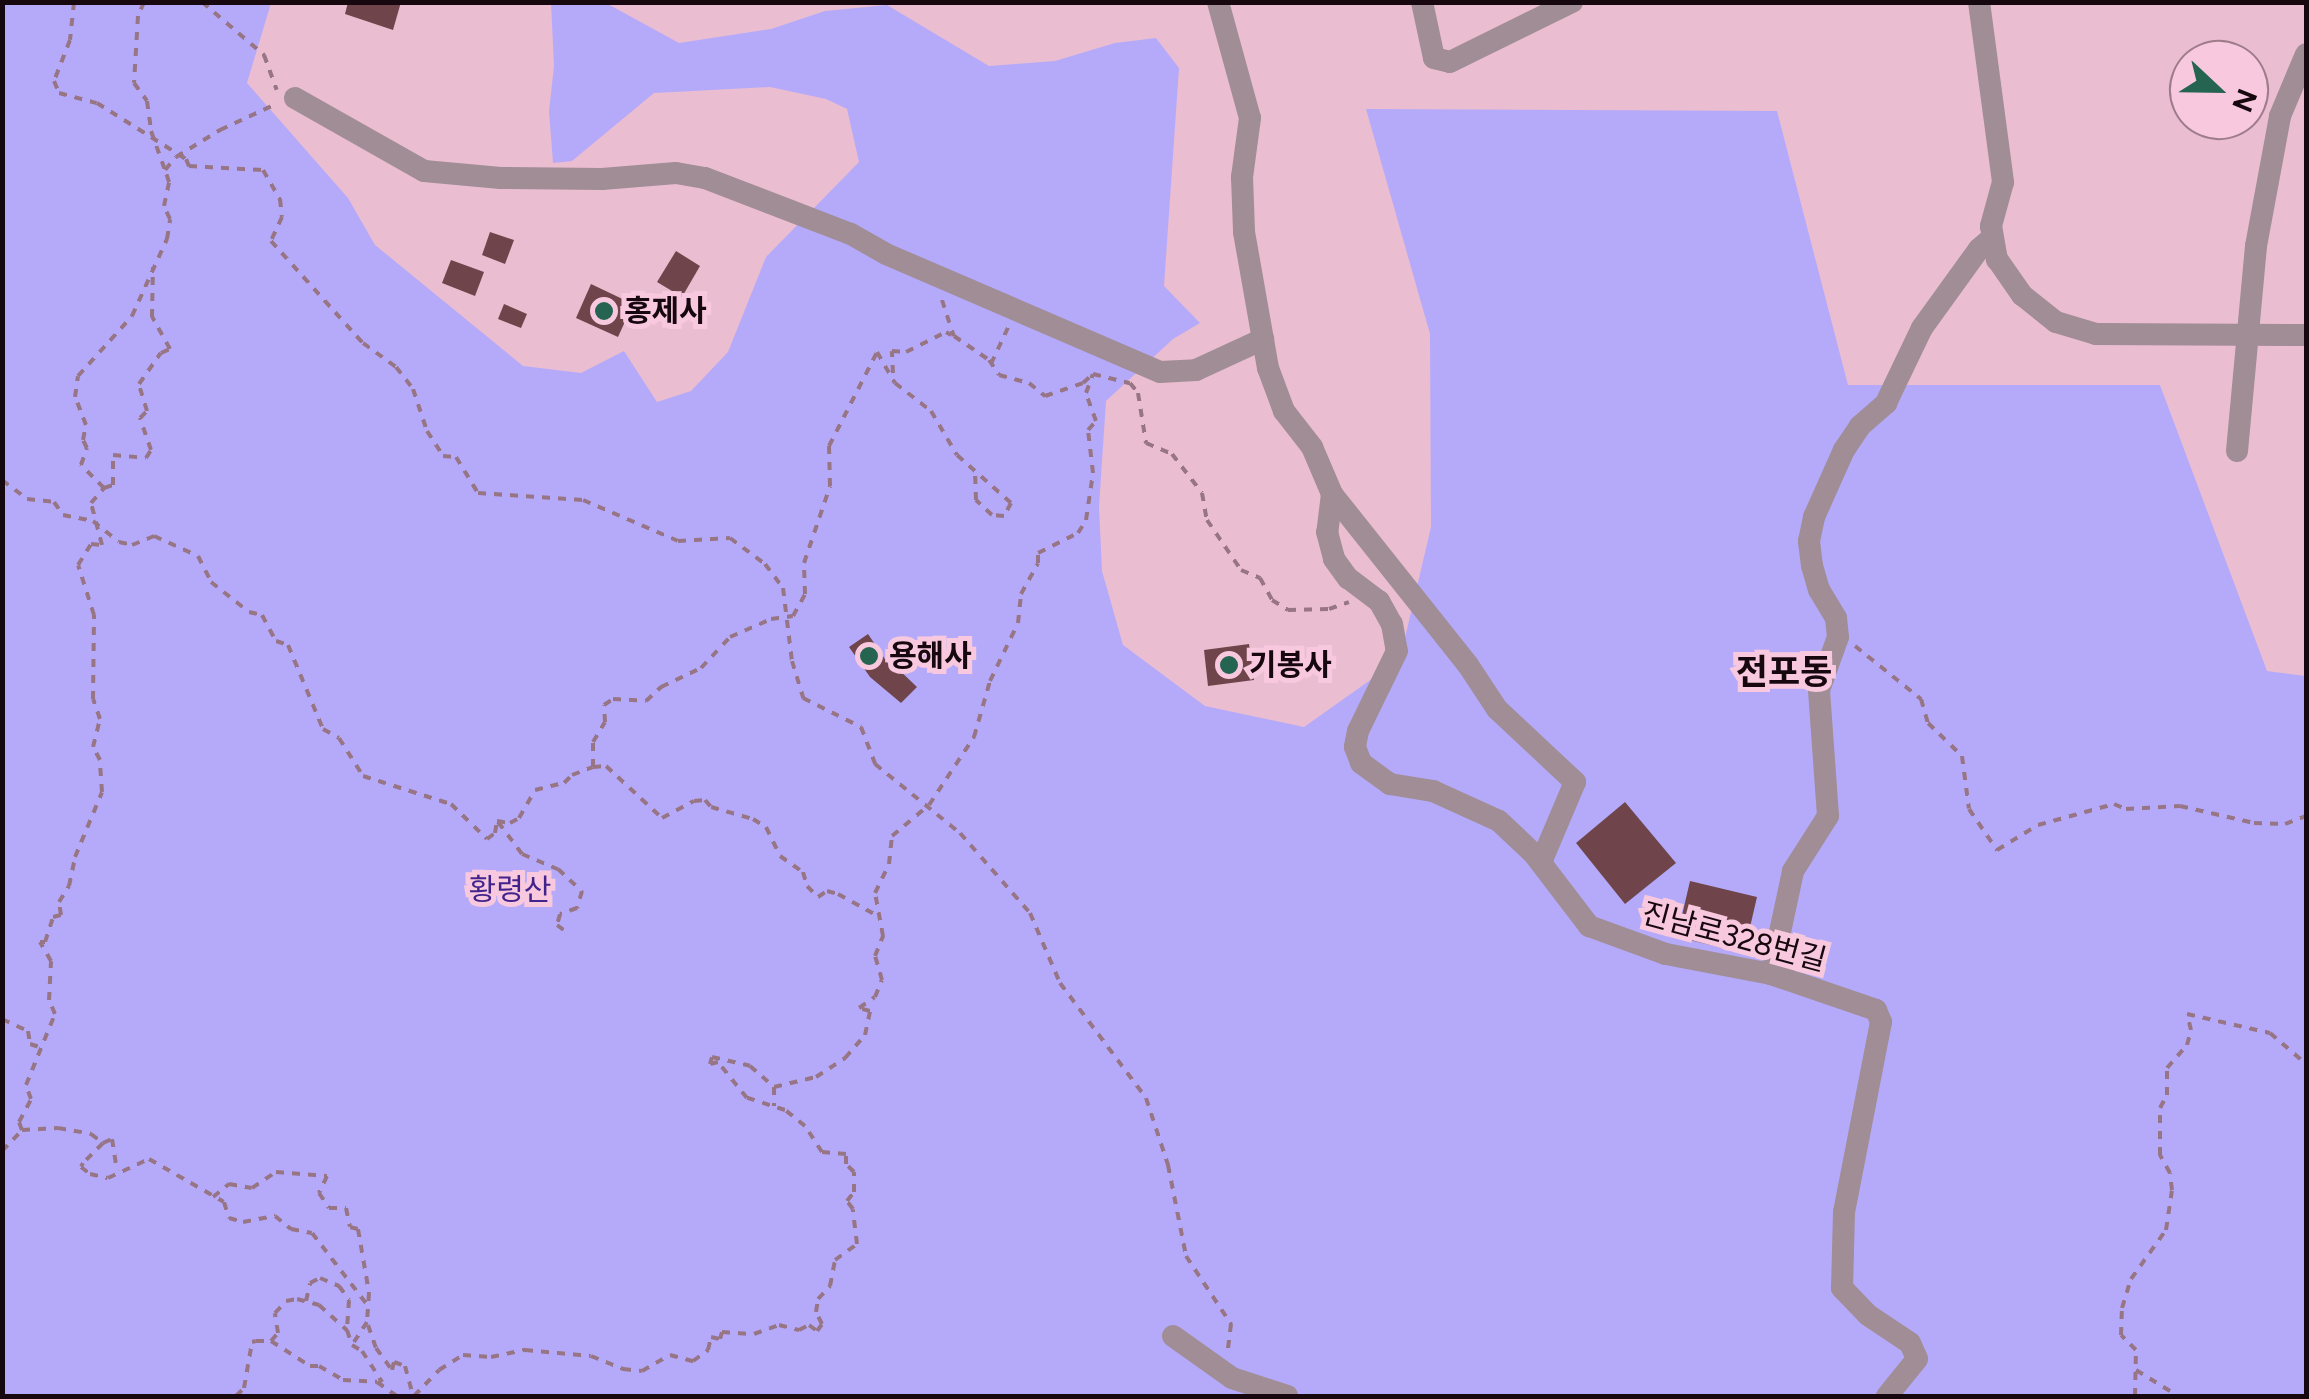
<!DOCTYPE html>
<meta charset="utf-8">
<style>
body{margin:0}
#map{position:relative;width:2309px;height:1399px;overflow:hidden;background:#ebbdd1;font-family:Figtree,"Noto Sans KR",sans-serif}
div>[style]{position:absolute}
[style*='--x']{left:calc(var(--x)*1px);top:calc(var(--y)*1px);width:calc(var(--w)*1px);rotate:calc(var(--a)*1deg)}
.green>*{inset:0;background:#b5aafa}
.building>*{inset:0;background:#6f454b}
.path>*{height:4px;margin-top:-2px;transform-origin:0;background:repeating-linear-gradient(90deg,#977584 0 8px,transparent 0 16px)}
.minor>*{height:22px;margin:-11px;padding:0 11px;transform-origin:11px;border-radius:11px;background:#a08d95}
.dots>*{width:28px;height:28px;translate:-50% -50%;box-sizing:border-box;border:5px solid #f8c9de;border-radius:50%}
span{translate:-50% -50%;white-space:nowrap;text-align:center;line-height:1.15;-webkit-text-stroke:10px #f8c9de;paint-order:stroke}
.poi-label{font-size:30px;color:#17080f;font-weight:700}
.left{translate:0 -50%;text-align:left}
.park-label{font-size:30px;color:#42238c}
.street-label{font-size:30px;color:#17080f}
.quarter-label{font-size:35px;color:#17080f;font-weight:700}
.frame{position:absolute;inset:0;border:5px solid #17080f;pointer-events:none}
.north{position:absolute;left:2169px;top:40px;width:100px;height:100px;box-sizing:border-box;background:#f8c9de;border:2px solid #9e7c8b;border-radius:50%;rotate:112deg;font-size:28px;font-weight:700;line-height:40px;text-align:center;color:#17080f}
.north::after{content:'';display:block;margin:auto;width:35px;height:45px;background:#256451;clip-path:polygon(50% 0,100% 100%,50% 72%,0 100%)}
</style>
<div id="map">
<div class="green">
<div style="clip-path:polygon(2px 3px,271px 3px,247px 83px,348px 198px,375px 245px,523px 366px,581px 373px,624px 351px,657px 402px,691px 391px,728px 352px,766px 257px,859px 162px,847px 109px,826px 99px,770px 87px,654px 93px,572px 161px,553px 163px,549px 111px,554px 66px,551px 3px,606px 3px,679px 43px,771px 29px,825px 11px,887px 5px,989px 66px,1055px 61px,1115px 43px,1156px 38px,1179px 68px,1164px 286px,1200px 323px,1173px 339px,1106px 401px,1099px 507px,1102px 571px,1123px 645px,1205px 706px,1304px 727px,1400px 659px,1431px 527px,1430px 334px,1366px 109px,1777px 111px,1848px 385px,2160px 385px,2267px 671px,2306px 676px,2306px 1396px,3px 1396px)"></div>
</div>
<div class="building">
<div style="clip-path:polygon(348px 2px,401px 2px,393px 30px,345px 14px)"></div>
<div style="clip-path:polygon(490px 232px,514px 240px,505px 264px,482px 255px)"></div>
<div style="clip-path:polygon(676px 251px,700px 266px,682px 297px,657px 282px)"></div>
<div style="clip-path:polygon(451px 260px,484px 272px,475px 296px,442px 283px)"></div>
<div style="clip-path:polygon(591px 284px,633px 304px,618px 337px,576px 318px)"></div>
<div style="clip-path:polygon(504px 304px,527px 314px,521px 328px,498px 319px)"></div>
<div style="clip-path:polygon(868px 634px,893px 671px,896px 667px,917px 687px,901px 703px,870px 677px,849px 647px)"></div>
<div style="clip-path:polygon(1249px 644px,1254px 680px,1208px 686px,1204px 650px)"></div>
<div style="clip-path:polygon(1625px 802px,1676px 863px,1625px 904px,1576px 843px)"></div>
<div style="clip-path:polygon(1690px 881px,1757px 897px,1744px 953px,1677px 937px)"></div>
</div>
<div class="path">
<div style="--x:74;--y:2;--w:38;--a:96"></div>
<div style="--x:70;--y:40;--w:44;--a:111.3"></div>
<div style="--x:54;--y:81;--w:13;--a:67"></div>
<div style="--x:59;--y:93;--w:39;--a:15"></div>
<div style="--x:97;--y:103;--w:105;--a:32.2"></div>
<div style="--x:186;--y:159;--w:8;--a:67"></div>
<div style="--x:189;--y:166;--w:74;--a:3.1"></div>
<div style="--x:263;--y:170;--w:34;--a:60"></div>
<div style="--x:280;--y:199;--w:18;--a:84"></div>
<div style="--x:282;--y:217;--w:26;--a:115"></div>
<div style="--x:271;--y:241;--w:137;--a:48"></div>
<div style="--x:363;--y:343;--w:41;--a:36"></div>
<div style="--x:396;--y:367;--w:28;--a:52"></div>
<div style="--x:413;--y:389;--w:44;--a:71.6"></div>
<div style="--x:427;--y:431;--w:30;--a:57"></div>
<div style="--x:443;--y:456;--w:13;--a:4"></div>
<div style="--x:456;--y:457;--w:42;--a:58.6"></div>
<div style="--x:478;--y:493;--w:105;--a:3.8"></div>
<div style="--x:583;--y:500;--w:103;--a:23.3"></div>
<div style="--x:678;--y:541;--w:52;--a:-3.3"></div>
<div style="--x:730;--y:538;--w:44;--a:36.6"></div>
<div style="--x:765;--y:564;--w:30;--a:53"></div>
<div style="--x:783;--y:588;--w:74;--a:83"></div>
<div style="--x:792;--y:661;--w:39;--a:73"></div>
<div style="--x:803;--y:698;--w:65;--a:26.6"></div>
<div style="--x:861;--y:727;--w:40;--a:69"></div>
<div style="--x:875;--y:764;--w:109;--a:39.1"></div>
<div style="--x:960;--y:833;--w:106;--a:48.8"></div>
<div style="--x:1030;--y:913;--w:76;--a:66.8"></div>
<div style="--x:1060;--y:983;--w:144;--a:53.2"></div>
<div style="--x:1146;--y:1098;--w:71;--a:71.8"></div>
<div style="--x:1168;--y:1165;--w:93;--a:78.8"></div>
<div style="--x:1186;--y:1256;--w:82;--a:56.5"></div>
<div style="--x:1231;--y:1324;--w:25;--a:97"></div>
<div style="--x:144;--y:2;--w:15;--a:113"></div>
<div style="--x:138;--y:16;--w:67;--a:93.4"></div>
<div style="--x:134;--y:83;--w:22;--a:54"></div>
<div style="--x:147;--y:101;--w:30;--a:82"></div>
<div style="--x:151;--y:131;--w:41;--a:70.3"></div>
<div style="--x:165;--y:170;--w:17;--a:-50"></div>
<div style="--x:176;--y:157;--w:52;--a:-31.5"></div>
<div style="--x:220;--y:130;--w:62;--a:-24.9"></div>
<div style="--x:202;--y:2;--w:82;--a:40.5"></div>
<div style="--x:264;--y:55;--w:37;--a:70"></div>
<div style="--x:942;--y:300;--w:38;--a:72"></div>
<div style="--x:954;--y:336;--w:42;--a:34.4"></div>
<div style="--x:989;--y:360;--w:18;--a:56"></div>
<div style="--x:999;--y:375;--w:31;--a:15"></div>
<div style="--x:1029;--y:383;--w:21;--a:39"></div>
<div style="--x:1045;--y:396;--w:40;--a:-18.9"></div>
<div style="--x:1083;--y:383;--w:13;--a:-42"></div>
<div style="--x:1093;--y:374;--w:38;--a:14"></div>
<div style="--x:1130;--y:383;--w:13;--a:51"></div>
<div style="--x:1138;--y:393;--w:51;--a:80.9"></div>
<div style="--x:1146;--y:443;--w:28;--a:23"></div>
<div style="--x:1172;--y:454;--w:49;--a:52.4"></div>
<div style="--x:1202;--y:493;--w:27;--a:80"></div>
<div style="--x:1207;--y:520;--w:60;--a:55.8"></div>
<div style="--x:1241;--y:570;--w:21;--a:23"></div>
<div style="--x:1260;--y:578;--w:25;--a:61"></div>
<div style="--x:1272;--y:600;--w:19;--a:32"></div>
<div style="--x:1288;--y:610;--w:41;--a:-1.4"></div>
<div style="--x:1329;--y:609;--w:21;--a:-19"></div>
<div style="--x:991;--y:364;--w:40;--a:-65"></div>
<div style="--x:893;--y:373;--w:22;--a:-93"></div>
<div style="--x:892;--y:351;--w:14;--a:4"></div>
<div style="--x:906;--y:352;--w:45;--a:-26.6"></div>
<div style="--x:946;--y:332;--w:6;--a:31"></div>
<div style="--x:2;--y:480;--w:31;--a:37"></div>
<div style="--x:27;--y:499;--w:27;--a:6"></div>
<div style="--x:54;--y:502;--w:16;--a:55"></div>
<div style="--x:63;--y:515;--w:31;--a:11"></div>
<div style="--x:93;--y:521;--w:33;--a:39"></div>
<div style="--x:119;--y:542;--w:13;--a:13"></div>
<div style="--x:132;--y:545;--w:24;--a:-22"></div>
<div style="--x:154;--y:536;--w:48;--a:24.4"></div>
<div style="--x:198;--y:556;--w:29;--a:63"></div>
<div style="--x:211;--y:582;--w:48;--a:38.3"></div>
<div style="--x:249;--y:612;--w:13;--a:13"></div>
<div style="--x:262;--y:615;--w:30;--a:62"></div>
<div style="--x:276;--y:641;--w:13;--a:18"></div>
<div style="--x:288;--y:645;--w:91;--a:67.4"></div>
<div style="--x:323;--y:729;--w:18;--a:29"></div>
<div style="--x:339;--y:738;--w:45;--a:57.7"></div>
<div style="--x:363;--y:776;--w:92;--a:17.7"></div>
<div style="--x:451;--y:804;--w:50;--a:44.2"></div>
<div style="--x:487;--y:839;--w:10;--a:-37"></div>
<div style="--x:495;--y:833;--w:12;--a:-81"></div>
<div style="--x:104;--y:488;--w:33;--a:-135"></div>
<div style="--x:81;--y:465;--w:18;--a:-71"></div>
<div style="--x:87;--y:448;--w:9;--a:-117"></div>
<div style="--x:83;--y:440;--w:15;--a:-79"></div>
<div style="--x:86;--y:425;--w:30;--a:-111"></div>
<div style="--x:75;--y:397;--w:21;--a:-82"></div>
<div style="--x:78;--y:376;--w:81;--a:-48"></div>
<div style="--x:132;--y:316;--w:85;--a:-65.6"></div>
<div style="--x:167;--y:239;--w:20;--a:-81"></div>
<div style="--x:170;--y:219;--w:14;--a:-115"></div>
<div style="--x:164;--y:206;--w:25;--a:-78"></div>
<div style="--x:169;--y:182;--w:13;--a:-108"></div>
<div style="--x:1855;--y:646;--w:85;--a:38.8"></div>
<div style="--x:1921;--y:699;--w:25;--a:74"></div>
<div style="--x:1928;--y:723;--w:47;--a:44.1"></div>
<div style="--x:1962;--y:756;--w:53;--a:82.5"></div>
<div style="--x:1969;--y:809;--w:50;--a:55.7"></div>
<div style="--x:1997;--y:850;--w:48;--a:-31.4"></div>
<div style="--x:2038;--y:825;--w:79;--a:-15.4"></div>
<div style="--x:2114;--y:804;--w:13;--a:23"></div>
<div style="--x:2126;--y:809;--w:54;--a:-3.2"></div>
<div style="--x:2180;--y:806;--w:76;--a:12.9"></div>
<div style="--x:2254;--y:823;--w:31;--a:2"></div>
<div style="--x:2285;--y:824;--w:22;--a:-21"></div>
<div style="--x:593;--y:767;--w:25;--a:-90"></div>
<div style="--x:593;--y:742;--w:23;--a:-59"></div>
<div style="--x:605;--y:722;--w:17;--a:-93"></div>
<div style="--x:604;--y:705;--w:11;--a:-34"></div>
<div style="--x:613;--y:699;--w:33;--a:3"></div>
<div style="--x:646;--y:701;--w:21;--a:-43"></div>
<div style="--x:661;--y:687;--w:44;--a:-25.4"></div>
<div style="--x:701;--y:668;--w:42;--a:-46.9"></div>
<div style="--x:730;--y:637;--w:45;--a:-23.7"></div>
<div style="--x:771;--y:619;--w:22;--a:-8"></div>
<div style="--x:793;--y:616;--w:25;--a:-61"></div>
<div style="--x:805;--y:594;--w:31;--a:-92"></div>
<div style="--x:804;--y:563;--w:81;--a:-71.3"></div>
<div style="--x:830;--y:486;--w:40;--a:-91.4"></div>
<div style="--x:829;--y:446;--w:106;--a:-62.9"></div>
<div style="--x:877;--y:352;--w:36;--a:60"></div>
<div style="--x:895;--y:383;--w:46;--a:37.9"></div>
<div style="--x:931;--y:411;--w:51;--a:59.4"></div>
<div style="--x:957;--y:455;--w:72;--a:41.6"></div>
<div style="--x:1011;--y:503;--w:15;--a:118"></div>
<div style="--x:1004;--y:516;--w:12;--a:-175"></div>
<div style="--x:992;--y:515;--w:22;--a:-137"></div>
<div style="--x:976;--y:500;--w:26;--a:-92"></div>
<div style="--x:497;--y:821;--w:13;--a:9"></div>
<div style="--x:510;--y:823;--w:10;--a:-29"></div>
<div style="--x:519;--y:818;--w:32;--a:-60"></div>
<div style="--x:535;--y:790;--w:30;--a:-14"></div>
<div style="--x:564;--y:783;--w:11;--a:-45"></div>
<div style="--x:572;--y:775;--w:22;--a:-21"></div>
<div style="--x:593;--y:767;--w:13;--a:-4"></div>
<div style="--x:606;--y:766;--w:76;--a:42.9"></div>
<div style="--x:662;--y:818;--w:36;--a:-28"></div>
<div style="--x:694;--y:801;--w:11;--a:-5"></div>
<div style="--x:705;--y:800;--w:9;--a:49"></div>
<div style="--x:711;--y:807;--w:44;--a:15.9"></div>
<div style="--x:753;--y:819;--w:15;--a:32"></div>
<div style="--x:766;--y:827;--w:32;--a:64"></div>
<div style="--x:780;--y:856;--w:28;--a:35"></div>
<div style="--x:803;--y:872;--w:15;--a:74"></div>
<div style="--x:807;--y:886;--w:16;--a:45"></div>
<div style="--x:818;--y:897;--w:11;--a:-34"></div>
<div style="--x:827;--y:891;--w:11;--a:15"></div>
<div style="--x:838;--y:894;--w:46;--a:28.8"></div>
<div style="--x:498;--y:822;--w:40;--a:53"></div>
<div style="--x:522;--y:854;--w:39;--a:23"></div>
<div style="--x:558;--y:869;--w:33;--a:43"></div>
<div style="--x:582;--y:891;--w:18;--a:106"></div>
<div style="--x:577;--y:908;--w:18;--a:161"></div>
<div style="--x:560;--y:914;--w:11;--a:105"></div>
<div style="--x:557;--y:925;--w:10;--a:37"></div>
<div style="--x:2;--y:1019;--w:29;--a:25"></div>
<div style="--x:28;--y:1031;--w:13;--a:81"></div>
<div style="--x:30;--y:1044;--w:13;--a:18"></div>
<div style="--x:774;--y:1087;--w:43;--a:-13.4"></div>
<div style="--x:816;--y:1077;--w:35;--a:-33"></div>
<div style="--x:845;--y:1058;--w:30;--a:-49"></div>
<div style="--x:865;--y:1035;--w:25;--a:-78"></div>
<div style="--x:870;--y:1011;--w:11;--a:-165"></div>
<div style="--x:859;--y:1008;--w:19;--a:-35"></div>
<div style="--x:875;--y:997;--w:18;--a:-68"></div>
<div style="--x:882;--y:980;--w:25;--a:-106"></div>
<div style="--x:875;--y:956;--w:22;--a:-68"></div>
<div style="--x:883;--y:936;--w:44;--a:-100.5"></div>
<div style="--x:875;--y:893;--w:32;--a:-64"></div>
<div style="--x:889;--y:864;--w:28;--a:-84"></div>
<div style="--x:892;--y:836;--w:48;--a:-40"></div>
<div style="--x:929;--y:805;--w:82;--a:-56.5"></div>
<div style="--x:974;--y:737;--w:58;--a:-74.1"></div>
<div style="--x:990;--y:681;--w:64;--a:-64.2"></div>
<div style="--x:1018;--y:623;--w:29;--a:-84"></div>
<div style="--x:1021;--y:594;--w:35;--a:-61"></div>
<div style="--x:1038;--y:563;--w:10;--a:-90"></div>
<div style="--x:1038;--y:553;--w:45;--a:-26.6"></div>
<div style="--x:1078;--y:533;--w:15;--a:-58"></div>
<div style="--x:1086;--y:520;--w:48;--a:-81.5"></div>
<div style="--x:1093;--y:473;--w:43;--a:-96.6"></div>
<div style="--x:1088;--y:430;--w:12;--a:-48"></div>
<div style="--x:1096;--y:421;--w:30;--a:-110"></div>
<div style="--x:1086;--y:393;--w:20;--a:-70"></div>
<div style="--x:22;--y:1130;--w:9;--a:-111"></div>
<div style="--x:19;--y:1122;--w:26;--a:-62"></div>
<div style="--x:31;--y:1099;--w:15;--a:-110"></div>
<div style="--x:26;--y:1085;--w:77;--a:-67.8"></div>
<div style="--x:55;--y:1014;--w:15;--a:-113"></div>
<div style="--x:49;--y:1000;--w:39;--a:-87"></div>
<div style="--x:51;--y:961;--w:22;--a:-120"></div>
<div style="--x:40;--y:942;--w:5;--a:0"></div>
<div style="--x:45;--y:942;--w:26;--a:-72"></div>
<div style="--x:53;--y:917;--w:8;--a:-14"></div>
<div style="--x:61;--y:915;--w:13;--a:-99"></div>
<div style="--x:59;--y:902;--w:19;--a:-58"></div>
<div style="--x:69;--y:886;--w:30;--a:-78"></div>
<div style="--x:75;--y:857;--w:70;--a:-67.4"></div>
<div style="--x:102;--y:792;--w:32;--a:-94"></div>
<div style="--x:100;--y:760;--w:15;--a:-118"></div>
<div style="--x:93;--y:747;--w:29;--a:-76"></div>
<div style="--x:100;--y:719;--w:21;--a:-109"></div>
<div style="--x:93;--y:699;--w:84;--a:-89.3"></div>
<div style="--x:94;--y:615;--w:52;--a:-107.7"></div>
<div style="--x:78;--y:565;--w:25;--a:-58"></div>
<div style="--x:91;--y:544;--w:11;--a:5"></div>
<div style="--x:102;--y:545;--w:43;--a:-104.7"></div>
<div style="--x:91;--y:503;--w:20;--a:-49"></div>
<div style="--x:104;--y:488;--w:9;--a:-18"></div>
<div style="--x:113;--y:485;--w:30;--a:-90"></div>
<div style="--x:113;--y:455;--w:33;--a:5"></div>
<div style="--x:146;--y:458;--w:9;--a:-58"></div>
<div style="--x:151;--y:450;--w:34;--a:-109"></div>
<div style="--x:140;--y:418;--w:10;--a:-45"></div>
<div style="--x:147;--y:411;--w:28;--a:-107"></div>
<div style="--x:139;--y:384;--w:38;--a:-55"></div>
<div style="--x:161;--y:353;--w:10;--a:-24"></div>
<div style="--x:170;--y:349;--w:37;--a:-119"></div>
<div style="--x:152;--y:317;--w:50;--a:-88.9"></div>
<div style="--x:103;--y:1143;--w:28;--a:135"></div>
<div style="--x:83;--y:1163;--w:4;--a:117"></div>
<div style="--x:81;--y:1167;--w:11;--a:38"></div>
<div style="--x:90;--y:1174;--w:18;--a:13"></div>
<div style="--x:108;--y:1178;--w:45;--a:-24.9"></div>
<div style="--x:149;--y:1159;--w:86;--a:29.8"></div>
<div style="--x:224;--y:1202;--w:17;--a:73"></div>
<div style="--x:229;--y:1218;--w:15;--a:16"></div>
<div style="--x:243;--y:1222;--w:33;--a:-11"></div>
<div style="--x:275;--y:1216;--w:21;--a:39"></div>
<div style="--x:291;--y:1229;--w:21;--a:11"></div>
<div style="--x:312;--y:1233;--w:93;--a:52.4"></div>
<div style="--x:2;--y:1151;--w:29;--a:-46"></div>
<div style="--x:22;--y:1130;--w:36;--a:-3"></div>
<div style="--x:58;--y:1128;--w:34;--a:10"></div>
<div style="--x:91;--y:1134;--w:15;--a:37"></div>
<div style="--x:103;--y:1143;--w:10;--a:-24"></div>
<div style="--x:112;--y:1139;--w:32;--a:81"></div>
<div style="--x:213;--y:1197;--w:21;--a:-39"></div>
<div style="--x:229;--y:1184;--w:23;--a:10"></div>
<div style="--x:252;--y:1188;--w:29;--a:-34"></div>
<div style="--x:276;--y:1172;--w:51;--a:4.5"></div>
<div style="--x:327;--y:1176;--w:19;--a:115"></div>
<div style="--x:319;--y:1193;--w:18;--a:56"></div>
<div style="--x:329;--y:1208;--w:17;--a:0"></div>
<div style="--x:346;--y:1208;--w:19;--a:78"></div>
<div style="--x:350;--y:1227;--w:8;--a:14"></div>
<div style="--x:358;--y:1229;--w:65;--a:80.2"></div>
<div style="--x:369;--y:1293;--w:29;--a:94"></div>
<div style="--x:367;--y:1322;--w:27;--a:123"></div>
<div style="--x:306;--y:1301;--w:18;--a:-77"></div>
<div style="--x:310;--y:1283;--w:11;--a:-27"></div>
<div style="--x:320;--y:1278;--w:21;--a:23"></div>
<div style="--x:339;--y:1286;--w:17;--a:54"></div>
<div style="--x:349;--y:1300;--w:30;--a:94"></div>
<div style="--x:347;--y:1330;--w:16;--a:72"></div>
<div style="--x:352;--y:1345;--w:12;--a:31"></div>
<div style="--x:362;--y:1351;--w:37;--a:57"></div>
<div style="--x:368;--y:1325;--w:24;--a:71"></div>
<div style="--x:376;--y:1348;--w:27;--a:54"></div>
<div style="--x:392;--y:1370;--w:8;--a:-76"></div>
<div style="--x:394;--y:1362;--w:12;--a:20"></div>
<div style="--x:405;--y:1366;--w:31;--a:75"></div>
<div style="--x:271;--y:1341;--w:11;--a:-49"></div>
<div style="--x:278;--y:1333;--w:20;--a:-99"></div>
<div style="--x:275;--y:1313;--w:16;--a:-47"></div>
<div style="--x:286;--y:1301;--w:11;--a:-10"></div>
<div style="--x:297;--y:1299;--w:23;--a:15"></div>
<div style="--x:319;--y:1305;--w:38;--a:42"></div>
<div style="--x:2136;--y:1370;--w:49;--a:31.8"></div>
<div style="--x:236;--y:1396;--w:11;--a:-45"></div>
<div style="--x:244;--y:1388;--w:47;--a:-80.1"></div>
<div style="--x:252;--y:1342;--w:4;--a:-14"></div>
<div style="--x:256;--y:1341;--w:15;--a:0"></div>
<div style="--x:271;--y:1341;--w:46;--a:32.7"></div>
<div style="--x:310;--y:1366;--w:9;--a:0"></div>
<div style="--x:319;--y:1366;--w:28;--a:30"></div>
<div style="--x:343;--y:1380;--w:34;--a:3"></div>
<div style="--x:377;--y:1382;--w:24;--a:35"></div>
<div style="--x:414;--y:1396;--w:36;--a:-46"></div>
<div style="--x:439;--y:1370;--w:28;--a:-32"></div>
<div style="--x:463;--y:1355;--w:28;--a:4"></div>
<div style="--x:491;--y:1357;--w:35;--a:-12"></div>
<div style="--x:525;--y:1350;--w:66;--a:5.2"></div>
<div style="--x:591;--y:1356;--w:35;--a:22"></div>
<div style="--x:623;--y:1369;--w:19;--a:6"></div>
<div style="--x:642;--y:1371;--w:32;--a:-30"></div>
<div style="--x:670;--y:1355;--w:24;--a:15"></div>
<div style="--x:693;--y:1361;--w:19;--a:-36"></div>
<div style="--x:708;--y:1350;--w:13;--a:-77"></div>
<div style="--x:711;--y:1337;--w:9;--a:13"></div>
<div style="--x:720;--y:1339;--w:7;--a:-74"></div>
<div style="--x:722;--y:1332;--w:32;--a:4"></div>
<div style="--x:754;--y:1334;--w:27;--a:-20"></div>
<div style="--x:779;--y:1325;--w:21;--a:14"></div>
<div style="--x:799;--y:1330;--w:11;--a:-27"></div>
<div style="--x:809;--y:1325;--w:10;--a:37"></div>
<div style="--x:817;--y:1331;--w:9;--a:-54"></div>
<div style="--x:822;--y:1324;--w:13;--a:-117"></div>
<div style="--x:816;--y:1312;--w:13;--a:-81"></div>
<div style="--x:818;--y:1299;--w:18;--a:-47"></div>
<div style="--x:830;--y:1286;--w:26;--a:-79"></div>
<div style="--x:835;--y:1260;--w:27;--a:-36"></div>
<div style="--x:857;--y:1244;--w:35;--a:-97"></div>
<div style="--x:853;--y:1209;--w:10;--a:-127"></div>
<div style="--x:847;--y:1201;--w:11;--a:-52"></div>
<div style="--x:854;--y:1192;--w:20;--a:-90"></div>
<div style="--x:854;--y:1172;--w:11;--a:-135"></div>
<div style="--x:846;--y:1164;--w:10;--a:-90"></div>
<div style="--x:846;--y:1154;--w:24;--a:-175"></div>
<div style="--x:822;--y:1152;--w:31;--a:-123"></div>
<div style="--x:805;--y:1126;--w:26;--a:-141"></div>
<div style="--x:785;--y:1110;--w:40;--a:-162"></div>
<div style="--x:747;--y:1098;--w:46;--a:-128.9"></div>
<div style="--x:718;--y:1062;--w:8;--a:166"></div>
<div style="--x:710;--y:1064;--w:7;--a:-74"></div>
<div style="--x:712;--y:1057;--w:39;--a:13"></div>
<div style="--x:750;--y:1066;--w:32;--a:41"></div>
<div style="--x:774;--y:1087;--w:19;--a:90"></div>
<div style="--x:2135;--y:1396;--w:46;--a:-88.8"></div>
<div style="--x:2136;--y:1350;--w:21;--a:-135"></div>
<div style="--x:2121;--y:1335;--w:27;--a:-88"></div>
<div style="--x:2122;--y:1308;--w:30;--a:-73"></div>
<div style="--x:2131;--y:1279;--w:60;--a:-54.5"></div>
<div style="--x:2166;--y:1230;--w:40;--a:-81.5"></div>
<div style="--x:2172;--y:1190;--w:17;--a:-97"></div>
<div style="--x:2170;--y:1173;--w:21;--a:-119"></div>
<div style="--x:2160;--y:1155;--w:47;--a:-90"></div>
<div style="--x:2160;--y:1108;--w:15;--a:-62"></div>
<div style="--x:2167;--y:1095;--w:27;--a:-90"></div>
<div style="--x:2167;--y:1068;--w:30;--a:-49"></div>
<div style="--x:2187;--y:1045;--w:16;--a:-75"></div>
<div style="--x:2191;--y:1030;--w:16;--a:-104"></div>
<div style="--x:2187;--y:1014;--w:85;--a:12.9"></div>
<div style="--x:2270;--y:1033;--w:48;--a:40.7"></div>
</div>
<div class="minor">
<div style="--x:1218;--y:2;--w:120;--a:74.6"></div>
<div style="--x:1250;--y:118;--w:60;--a:97.7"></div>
<div style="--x:1242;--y:177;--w:55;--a:87.9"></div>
<div style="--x:1244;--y:232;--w:138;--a:80"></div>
<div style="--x:1268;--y:368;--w:46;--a:69.6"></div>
<div style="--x:1284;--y:411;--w:46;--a:52.1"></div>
<div style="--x:1312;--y:447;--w:51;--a:66.9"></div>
<div style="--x:1332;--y:494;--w:38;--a:97"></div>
<div style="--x:1327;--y:532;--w:28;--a:75"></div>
<div style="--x:1334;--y:559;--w:24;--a:54"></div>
<div style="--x:1348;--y:578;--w:39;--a:37"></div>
<div style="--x:1379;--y:601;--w:26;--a:61"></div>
<div style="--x:1392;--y:624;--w:27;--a:80"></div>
<div style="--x:1397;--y:651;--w:89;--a:116"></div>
<div style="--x:1358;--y:731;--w:16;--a:101"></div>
<div style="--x:1355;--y:747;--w:17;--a:69"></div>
<div style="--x:1361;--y:763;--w:36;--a:36"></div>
<div style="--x:1390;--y:784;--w:44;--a:9.2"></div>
<div style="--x:1433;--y:791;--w:72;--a:24.4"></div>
<div style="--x:1499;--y:821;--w:48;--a:43.3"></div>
<div style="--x:1534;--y:854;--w:91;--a:52.6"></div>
<div style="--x:1589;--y:926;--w:82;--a:20"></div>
<div style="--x:1666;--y:954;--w:107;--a:10.8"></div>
<div style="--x:1771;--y:974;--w:111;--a:18.9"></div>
<div style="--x:1876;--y:1010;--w:13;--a:67"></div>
<div style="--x:1881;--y:1022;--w:194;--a:101"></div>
<div style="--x:1844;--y:1212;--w:76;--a:91.5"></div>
<div style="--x:1842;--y:1288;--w:37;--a:46"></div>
<div style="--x:1868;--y:1315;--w:50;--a:33.7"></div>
<div style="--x:1910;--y:1343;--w:17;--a:66"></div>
<div style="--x:1917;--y:1359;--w:48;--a:129"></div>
<div style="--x:1422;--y:2;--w:57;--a:77.9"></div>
<div style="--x:1434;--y:58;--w:16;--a:14"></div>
<div style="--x:1450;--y:62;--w:136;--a:-26.2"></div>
<div style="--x:1979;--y:2;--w:182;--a:82.4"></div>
<div style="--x:2003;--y:182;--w:46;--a:105.3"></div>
<div style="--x:1991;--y:226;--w:34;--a:80"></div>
<div style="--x:1997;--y:259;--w:44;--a:55.2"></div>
<div style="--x:2022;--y:295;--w:43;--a:38.5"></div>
<div style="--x:2056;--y:322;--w:42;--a:16.7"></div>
<div style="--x:2096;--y:334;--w:210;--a:0.3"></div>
<div style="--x:295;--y:98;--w:148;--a:29.5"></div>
<div style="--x:424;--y:171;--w:77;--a:5.2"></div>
<div style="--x:501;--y:178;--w:101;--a:0.6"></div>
<div style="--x:602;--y:179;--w:74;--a:-4.6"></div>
<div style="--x:676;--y:173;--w:29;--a:10"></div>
<div style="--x:705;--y:178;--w:156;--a:21"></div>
<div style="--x:851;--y:234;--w:40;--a:29.7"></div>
<div style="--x:886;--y:254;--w:298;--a:23.3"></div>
<div style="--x:1160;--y:372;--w:36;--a:-3"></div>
<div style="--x:1196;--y:370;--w:74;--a:-24.8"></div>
<div style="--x:2237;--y:451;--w:206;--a:-84.7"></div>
<div style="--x:2256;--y:246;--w:132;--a:-79.5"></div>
<div style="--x:2280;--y:116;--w:67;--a:-67.2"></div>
<div style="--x:1332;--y:494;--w:218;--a:51.5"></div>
<div style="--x:1468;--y:665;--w:53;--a:56.6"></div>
<div style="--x:1497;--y:709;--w:107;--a:43.1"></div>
<div style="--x:1575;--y:782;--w:87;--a:113"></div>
<div style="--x:1771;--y:974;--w:105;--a:-77.9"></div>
<div style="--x:1793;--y:871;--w:65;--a:-57.5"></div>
<div style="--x:1828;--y:816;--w:126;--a:-94.1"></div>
<div style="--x:1819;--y:690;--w:56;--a:-70.3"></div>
<div style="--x:1838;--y:637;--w:19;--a:-96"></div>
<div style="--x:1836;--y:618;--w:33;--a:-121"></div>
<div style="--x:1819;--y:590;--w:25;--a:-106"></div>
<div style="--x:1812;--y:566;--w:25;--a:-97"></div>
<div style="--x:1809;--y:541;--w:25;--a:-78"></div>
<div style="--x:1814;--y:517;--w:73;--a:-65.9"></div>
<div style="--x:1844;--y:450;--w:29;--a:-56"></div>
<div style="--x:1860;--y:426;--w:35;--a:-41"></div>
<div style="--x:1886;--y:403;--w:83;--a:-64.4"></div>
<div style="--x:1922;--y:328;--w:97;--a:-54.2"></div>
<div style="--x:1979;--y:249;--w:18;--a:-41"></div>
<div style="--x:1173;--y:1336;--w:72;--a:35.4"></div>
<div style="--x:1232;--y:1378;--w:58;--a:18.1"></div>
</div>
<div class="dots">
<div style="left:604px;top:311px;background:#256451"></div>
<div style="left:869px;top:656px;background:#256451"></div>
<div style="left:1229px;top:665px;background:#256451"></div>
</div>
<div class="poi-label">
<span class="left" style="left:624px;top:311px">홍제사</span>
<span class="left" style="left:889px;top:656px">용해사</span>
<span class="left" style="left:1249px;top:665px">기봉사</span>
</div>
<div class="park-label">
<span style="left:510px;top:890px">황령산</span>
</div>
<div class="street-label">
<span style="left:1734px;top:937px;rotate:15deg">진남로328번길</span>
</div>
<div class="quarter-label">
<span style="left:1784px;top:672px">전포동</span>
</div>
<div class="frame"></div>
<div class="north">N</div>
</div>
